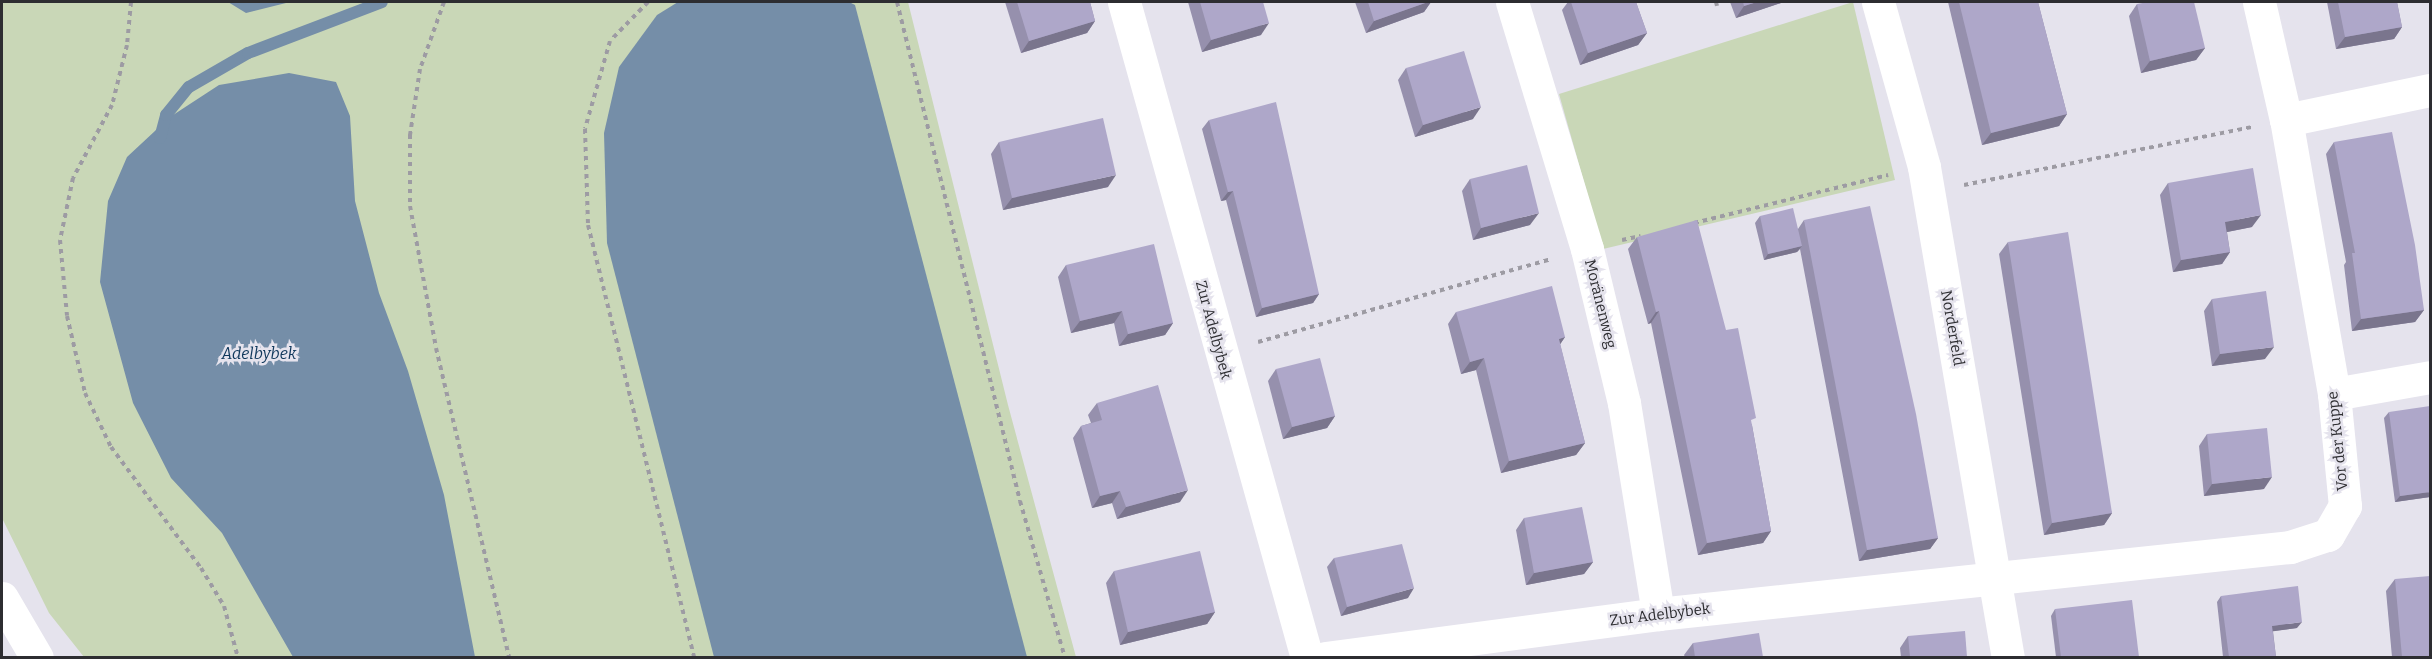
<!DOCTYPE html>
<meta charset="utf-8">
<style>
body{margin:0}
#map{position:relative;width:2432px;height:659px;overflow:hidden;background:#e5e3ed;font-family:Bitter,serif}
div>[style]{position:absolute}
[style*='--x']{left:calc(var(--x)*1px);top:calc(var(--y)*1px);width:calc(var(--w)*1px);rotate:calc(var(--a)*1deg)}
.green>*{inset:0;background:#c9d7b7}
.water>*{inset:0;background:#758ea8}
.stream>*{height:12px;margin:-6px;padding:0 6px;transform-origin:6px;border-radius:6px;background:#758ea8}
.path>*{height:4px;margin-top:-2px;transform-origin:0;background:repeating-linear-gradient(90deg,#9d9ba3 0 4.5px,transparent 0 9px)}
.minor>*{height:33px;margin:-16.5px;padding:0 16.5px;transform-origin:16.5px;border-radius:16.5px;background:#fff}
.secondary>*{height:33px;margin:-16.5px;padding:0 16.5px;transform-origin:16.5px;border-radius:16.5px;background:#fff}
.wall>*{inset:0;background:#9690ad}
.shaded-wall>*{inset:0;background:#7a758d}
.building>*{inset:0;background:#aea7c9}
span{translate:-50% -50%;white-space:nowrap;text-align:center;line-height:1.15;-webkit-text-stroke:5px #e5e3ed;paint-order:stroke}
.street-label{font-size:15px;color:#2d2d31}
.water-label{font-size:16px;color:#0f375b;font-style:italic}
.frame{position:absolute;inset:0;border:3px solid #2d2d31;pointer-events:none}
</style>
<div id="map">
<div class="green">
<div style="clip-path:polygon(2px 2px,908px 2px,1008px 405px,1076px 657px,84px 657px,49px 613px,2px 518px)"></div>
<div style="clip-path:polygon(1853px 2px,1895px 180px,1603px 249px,1559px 94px)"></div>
</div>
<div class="water">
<div style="clip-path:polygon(228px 2px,290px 2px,246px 13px)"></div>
<div style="clip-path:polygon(678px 2px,849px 2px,855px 5px,1027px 657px,714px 657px,607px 243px,604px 133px,619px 67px,657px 15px)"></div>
<div style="clip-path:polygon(289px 73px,336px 82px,350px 116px,355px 201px,379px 293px,408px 371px,444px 495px,475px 657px,293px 657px,222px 533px,171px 478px,133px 403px,100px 282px,108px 201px,127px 157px,170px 117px,219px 85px)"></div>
</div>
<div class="stream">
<div style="--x:160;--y:138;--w:24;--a:-75"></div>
<div style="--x:166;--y:115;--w:36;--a:-51"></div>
<div style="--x:189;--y:87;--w:68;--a:-30"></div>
<div style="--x:248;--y:53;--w:143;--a:-20.8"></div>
</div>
<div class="path">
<div style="--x:131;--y:2;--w:43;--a:95.3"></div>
<div style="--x:127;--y:45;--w:62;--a:104"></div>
<div style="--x:112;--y:105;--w:83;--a:118.1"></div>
<div style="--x:73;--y:178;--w:63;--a:101.8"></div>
<div style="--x:60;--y:240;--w:76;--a:84.7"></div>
<div style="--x:67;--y:316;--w:79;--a:76.8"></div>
<div style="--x:85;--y:393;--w:60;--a:64.3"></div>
<div style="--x:111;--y:447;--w:151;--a:53.4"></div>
<div style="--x:201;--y:568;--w:44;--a:58.8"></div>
<div style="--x:224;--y:606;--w:54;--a:74.9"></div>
<div style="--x:444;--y:2;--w:71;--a:109.7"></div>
<div style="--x:420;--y:69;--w:67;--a:98.6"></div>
<div style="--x:410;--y:135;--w:71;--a:90"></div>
<div style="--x:410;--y:206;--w:144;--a:79.6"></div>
<div style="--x:436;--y:348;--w:318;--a:76.7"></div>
<div style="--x:648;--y:2;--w:54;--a:134.3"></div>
<div style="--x:610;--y:41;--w:91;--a:105.9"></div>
<div style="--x:585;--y:129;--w:96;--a:88.2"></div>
<div style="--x:588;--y:225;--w:446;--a:76.2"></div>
<div style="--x:897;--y:2;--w:514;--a:76.15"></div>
<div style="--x:1020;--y:501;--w:163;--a:74"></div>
<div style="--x:1716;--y:2;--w:4;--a:76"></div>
<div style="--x:1964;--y:185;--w:293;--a:-11.4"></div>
<div style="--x:1694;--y:223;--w:200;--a:-13.9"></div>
<div style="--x:1622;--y:240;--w:19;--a:-12"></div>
<div style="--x:1258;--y:342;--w:305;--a:-15.8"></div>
</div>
<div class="minor">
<div style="--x:1124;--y:2;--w:681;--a:74.41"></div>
<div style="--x:1512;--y:2;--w:258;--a:73.1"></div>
<div style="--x:1587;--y:249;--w:158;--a:76.5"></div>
<div style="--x:1624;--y:403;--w:214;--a:80.8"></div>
<div style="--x:1878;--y:2;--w:171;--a:74.4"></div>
<div style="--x:1924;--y:167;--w:498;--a:80.3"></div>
<div style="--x:2286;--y:120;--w:147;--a:-11.8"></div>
<div style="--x:2334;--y:394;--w:97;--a:-10"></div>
<div style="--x:1325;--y:658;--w:336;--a:-7.5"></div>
<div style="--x:1658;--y:614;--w:636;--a:-6.05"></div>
<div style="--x:2290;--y:547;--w:40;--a:-18"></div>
<div style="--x:2328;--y:535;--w:34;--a:-60"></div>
<div style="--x:2345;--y:506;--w:113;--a:-95.6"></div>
<div style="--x:2334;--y:394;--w:278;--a:-99.9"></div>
<div style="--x:2286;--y:120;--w:121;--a:-102.9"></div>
</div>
<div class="secondary">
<div style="--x:2;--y:598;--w:69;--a:59.7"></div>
</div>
<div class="wall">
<div style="clip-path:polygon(1005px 2px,1090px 2px,1095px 21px,1087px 33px,1021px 53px)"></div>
<div style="clip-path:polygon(1188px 2px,1263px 2px,1261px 35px,1202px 52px)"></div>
<div style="clip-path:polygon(1355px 2px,1431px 2px,1424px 12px,1366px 33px)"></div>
<div style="clip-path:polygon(1568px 2px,1636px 2px,1647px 33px,1638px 45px,1580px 65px,1562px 10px)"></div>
<div style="clip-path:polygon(1730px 2px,1784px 2px,1736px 18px)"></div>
<div style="clip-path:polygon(1948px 2px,2038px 2px,2067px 114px,2059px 126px,1982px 145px)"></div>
<div style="clip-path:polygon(2327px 2px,2397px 2px,2402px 27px,2394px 39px,2336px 49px)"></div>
<div style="clip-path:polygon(2137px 4px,2205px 48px,2196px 60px,2141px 73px,2129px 16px)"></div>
<div style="clip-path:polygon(1406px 68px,1473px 119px,1415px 137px,1398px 80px)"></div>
<div style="clip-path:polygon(1209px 120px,1319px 294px,1313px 303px,1256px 317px,1226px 200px,1221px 201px,1202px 129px)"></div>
<div style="clip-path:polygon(999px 142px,1108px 187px,1003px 210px,991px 154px)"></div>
<div style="clip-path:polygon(2334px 142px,2424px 310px,2415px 322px,2352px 331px,2344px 265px,2346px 262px,2326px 154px)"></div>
<div style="clip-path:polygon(1470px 179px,1530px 225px,1473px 240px,1462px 191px)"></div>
<div style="clip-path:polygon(2168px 183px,2252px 227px,2227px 232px,2230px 252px,2222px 264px,2173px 272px,2160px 195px)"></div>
<div style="clip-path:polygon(1760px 216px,1798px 229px,1804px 220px,1938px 538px,1930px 549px,1859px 561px,1800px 249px,1797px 252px,1764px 260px,1755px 223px)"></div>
<div style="clip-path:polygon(1637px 237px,1752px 425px,1771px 531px,1763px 543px,1698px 555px,1651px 323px,1648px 324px,1628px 249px)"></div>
<div style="clip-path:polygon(2008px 242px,2112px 513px,2104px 525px,2044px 535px,1999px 254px)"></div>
<div style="clip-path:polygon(1066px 265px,1173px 323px,1165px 335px,1119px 346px,1114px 323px,1071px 333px,1058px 277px)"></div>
<div style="clip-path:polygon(2212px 299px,2265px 359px,2212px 366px,2204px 311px)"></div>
<div style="clip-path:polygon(1456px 312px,1565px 337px,1560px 344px,1585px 443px,1576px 455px,1501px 473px,1476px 370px,1461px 374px,1448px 324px)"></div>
<div style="clip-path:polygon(1276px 369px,1335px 416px,1327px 428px,1283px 439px,1268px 381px)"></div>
<div style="clip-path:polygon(1097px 403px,1180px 502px,1117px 519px,1112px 503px,1092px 508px,1073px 438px,1081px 426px,1091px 423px,1088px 415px)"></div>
<div style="clip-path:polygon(2389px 412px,2430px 497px,2395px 502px,2384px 418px)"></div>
<div style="clip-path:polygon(2207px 434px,2264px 489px,2204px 496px,2199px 446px)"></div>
<div style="clip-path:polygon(1524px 518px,1593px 562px,1584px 574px,1526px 585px,1516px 530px)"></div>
<div style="clip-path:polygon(1334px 558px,1408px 598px,1341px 616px,1327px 567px)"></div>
<div style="clip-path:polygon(1114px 571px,1215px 612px,1207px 624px,1120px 645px,1106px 583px)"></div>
<div style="clip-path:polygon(2395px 579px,2430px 657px,2392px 657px,2386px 591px)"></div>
<div style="clip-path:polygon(2221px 596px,2297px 628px,2273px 631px,2276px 657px,2223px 657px,2217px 602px)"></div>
<div style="clip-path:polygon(2055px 609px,2139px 657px,2056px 657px,2051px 616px)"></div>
<div style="clip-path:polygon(1908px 636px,1967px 657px,1901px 657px,1900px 648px)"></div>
<div style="clip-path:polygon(1693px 643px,1763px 657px,1685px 657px,1684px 655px)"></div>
</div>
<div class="shaded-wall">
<div style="clip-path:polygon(1428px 2px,1431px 2px,1424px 12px,1366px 33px,1374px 21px)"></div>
<div style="clip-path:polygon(1757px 2px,1784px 2px,1736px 18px,1744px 6px)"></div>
<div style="clip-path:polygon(1095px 21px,1087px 33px,1021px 53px,1029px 41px)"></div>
<div style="clip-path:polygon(1269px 23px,1261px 35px,1202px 52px,1211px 40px)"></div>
<div style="clip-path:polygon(2402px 27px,2394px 39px,2336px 49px,2345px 37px)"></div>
<div style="clip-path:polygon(1647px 33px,1638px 45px,1580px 65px,1588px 53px)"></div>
<div style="clip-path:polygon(2205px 48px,2196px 60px,2141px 73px,2150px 61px)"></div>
<div style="clip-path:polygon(1481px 107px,1473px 119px,1415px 137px,1423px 125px)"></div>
<div style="clip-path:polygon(2067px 114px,2059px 126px,1982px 145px,1991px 133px)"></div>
<div style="clip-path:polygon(1116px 175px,1108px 187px,1003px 210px,1012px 198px)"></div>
<div style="clip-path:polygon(1233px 191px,1226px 200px,1221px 201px,1228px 192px)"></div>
<div style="clip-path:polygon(1539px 213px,1530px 225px,1473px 240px,1481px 228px)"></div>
<div style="clip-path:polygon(2261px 215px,2252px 227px,2217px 234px,2225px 222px)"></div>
<div style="clip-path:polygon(1802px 246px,1797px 252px,1764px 260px,1768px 254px)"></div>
<div style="clip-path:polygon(2230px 252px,2222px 264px,2173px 272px,2181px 260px)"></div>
<div style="clip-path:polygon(1319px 294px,1313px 303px,1256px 317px,1262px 308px)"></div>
<div style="clip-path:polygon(2424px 310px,2415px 322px,2352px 331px,2361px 319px)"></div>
<div style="clip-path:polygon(1122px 311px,1114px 323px,1071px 333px,1080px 321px)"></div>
<div style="clip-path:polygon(1659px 311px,1651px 323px,1648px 324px,1656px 312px)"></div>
<div style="clip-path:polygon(1173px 323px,1165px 335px,1119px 346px,1128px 334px)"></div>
<div style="clip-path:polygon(1565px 337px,1557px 349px,1559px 339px)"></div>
<div style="clip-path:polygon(2274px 347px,2265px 359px,2212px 366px,2220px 354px)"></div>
<div style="clip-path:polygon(1484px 358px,1476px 370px,1461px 374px,1470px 362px)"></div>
<div style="clip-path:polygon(1335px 416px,1327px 428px,1283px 439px,1292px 427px)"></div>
<div style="clip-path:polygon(1585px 443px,1576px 455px,1501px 473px,1509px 461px)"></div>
<div style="clip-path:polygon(2272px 477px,2264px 489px,2204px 496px,2212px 484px)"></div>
<div style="clip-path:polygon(1188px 490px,1180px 502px,1117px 519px,1126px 507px)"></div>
<div style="clip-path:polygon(1120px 491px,1112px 503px,1092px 508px,1100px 496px)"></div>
<div style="clip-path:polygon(2430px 492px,2430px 497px,2395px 502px,2400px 496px)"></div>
<div style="clip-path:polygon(2112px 513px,2104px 525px,2044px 535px,2052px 523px)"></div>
<div style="clip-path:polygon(1771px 531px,1763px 543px,1698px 555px,1707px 543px)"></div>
<div style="clip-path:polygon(1938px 538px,1930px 549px,1859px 561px,1867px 550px)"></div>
<div style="clip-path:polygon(1593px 562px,1584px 574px,1526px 585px,1534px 573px)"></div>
<div style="clip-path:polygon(1414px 588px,1408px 598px,1341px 616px,1347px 607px)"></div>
<div style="clip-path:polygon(1215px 612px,1207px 624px,1120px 645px,1128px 632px)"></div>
<div style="clip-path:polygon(2302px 622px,2297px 628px,2268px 632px,2272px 626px)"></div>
</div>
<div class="building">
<div style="clip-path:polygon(1017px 2px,1090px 2px,1095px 21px,1029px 41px)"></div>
<div style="clip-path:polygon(1200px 2px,1263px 2px,1269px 23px,1211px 40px)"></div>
<div style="clip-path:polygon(1368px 2px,1428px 2px,1374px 21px)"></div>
<div style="clip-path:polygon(1571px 2px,1636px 2px,1647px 33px,1588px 53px)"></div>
<div style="clip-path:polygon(1743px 2px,1757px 2px,1744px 6px)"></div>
<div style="clip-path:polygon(1959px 2px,2038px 2px,2067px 114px,1991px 133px)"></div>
<div style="clip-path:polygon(2148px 2px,2194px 2px,2205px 48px,2150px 61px,2137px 4px)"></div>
<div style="clip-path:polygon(2338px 2px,2397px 2px,2402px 27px,2345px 37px)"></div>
<div style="clip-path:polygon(1464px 51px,1481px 107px,1423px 125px,1406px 68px)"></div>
<div style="clip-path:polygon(1276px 102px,1319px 294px,1262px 308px,1233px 191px,1228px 192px,1209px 120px)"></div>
<div style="clip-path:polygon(1103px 118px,1116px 175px,1012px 198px,999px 142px)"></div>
<div style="clip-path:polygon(2392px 132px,2415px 245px,2424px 310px,2361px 319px,2352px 253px,2355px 253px,2334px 142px)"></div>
<div style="clip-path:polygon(1527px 165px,1539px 213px,1481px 228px,1470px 179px)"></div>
<div style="clip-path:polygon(2253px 168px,2261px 215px,2225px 222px,2230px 252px,2181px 260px,2168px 183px)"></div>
<div style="clip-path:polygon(1870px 206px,1916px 414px,1938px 538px,1867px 550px,1804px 220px)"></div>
<div style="clip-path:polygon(1793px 208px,1802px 246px,1768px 254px,1760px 216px)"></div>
<div style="clip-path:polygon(1697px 220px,1726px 330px,1738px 328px,1756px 418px,1751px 420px,1771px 531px,1707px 543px,1659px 311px,1656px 312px,1637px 237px)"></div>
<div style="clip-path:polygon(2068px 232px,2112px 513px,2052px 523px,2008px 242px)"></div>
<div style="clip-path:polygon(1154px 244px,1173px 323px,1128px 334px,1122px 311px,1080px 321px,1066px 265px)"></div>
<div style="clip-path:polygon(1552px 286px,1565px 337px,1559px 339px,1585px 443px,1509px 461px,1484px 358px,1470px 362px,1456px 312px)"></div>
<div style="clip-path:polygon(2266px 291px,2274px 347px,2220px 354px,2212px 299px)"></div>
<div style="clip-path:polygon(1320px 358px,1335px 416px,1292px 427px,1276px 369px)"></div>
<div style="clip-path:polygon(1158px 385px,1188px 490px,1126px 507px,1120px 491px,1100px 496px,1081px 426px,1102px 420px,1097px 403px)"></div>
<div style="clip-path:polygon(2430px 406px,2430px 492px,2400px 496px,2389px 412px)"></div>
<div style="clip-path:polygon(2267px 428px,2272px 477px,2212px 484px,2207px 434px)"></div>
<div style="clip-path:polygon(1582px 507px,1593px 562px,1534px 573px,1524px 518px)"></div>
<div style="clip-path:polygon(1402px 544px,1414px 588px,1347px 607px,1334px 558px)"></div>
<div style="clip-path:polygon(1200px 551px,1215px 612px,1128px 632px,1114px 571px)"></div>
<div style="clip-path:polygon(2430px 576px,2430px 657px,2402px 657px,2395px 579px)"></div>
<div style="clip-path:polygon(2298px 586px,2302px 622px,2272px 626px,2276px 657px,2229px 657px,2221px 596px)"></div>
<div style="clip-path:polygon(2132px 600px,2139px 657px,2061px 657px,2055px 609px)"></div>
<div style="clip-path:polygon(1965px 631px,1967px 657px,1910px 657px,1908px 636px)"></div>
<div style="clip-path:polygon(1759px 633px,1763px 657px,1695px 657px,1693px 643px)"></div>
</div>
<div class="street-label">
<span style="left:1600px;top:304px;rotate:76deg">Moränenweg</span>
<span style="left:1952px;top:328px;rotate:80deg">Norderfeld</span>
<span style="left:1213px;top:330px;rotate:75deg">Zur Adelbybek</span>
<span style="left:2338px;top:441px;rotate:-96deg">Vor der Kuppe</span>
<span style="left:1660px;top:615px;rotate:-7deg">Zur Adelbybek</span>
</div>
<div class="water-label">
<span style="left:259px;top:354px">Adelbybek</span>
</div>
<div class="frame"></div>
</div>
